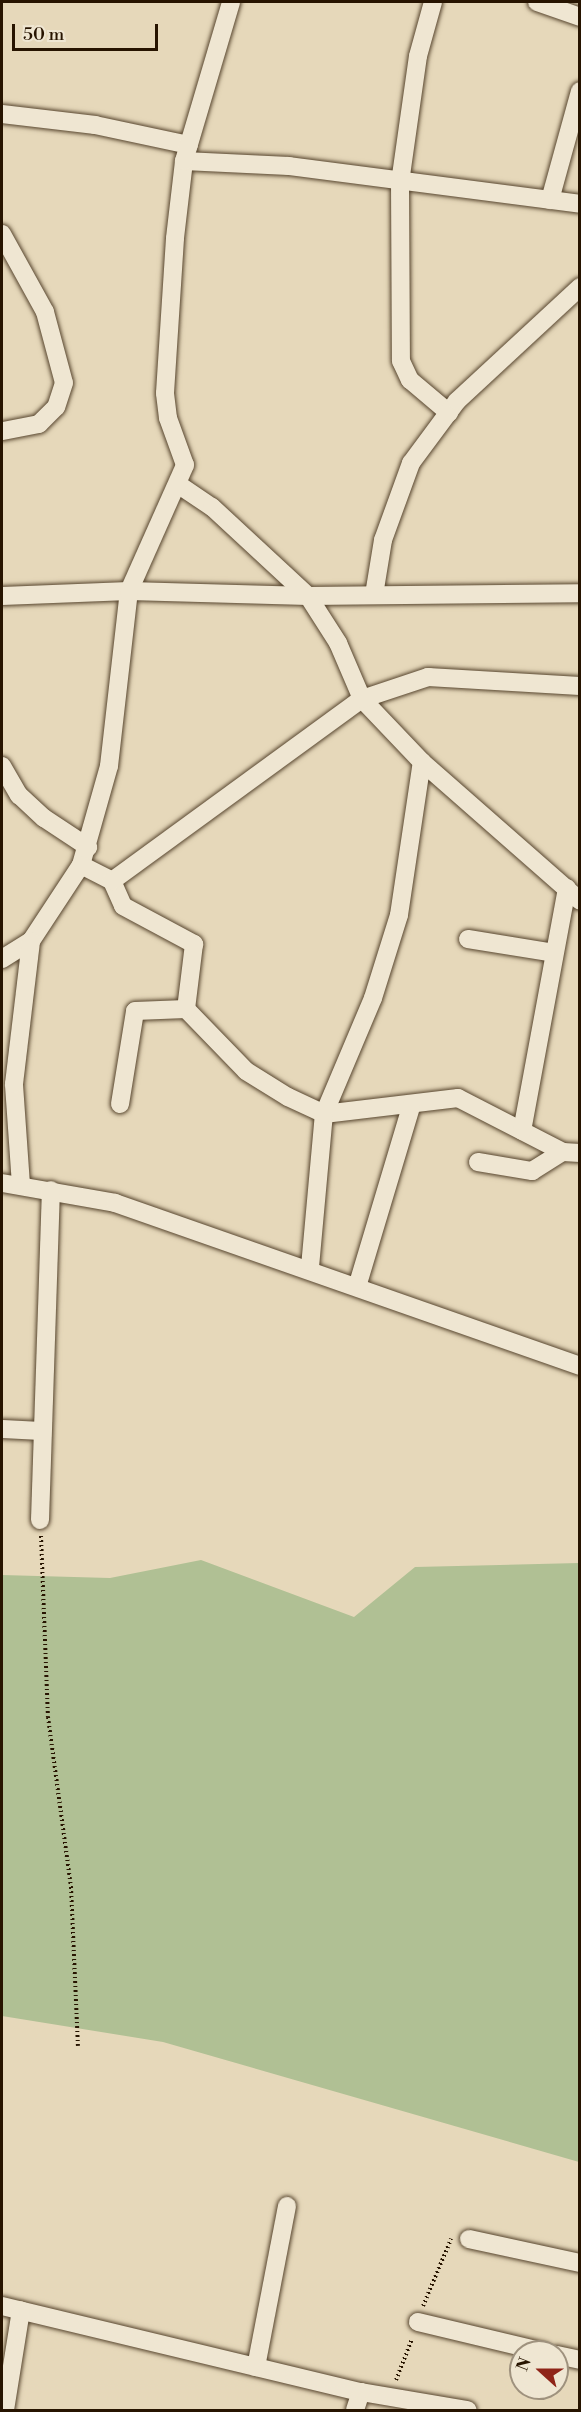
<!DOCTYPE html>
<style>
body{margin:0}
#map{position:relative;width:581px;height:2412px;overflow:hidden;background:#e6d8ba;font-family:"Libre Bodoni",serif}
div>[style]{position:absolute}
[style*='--x']{left:calc(var(--x)*1px);top:calc(var(--y)*1px);width:calc(var(--w)*1px);rotate:calc(var(--a)*1deg)}
.green>*{inset:0;background:#b0c094}
.path>*{height:4px;margin-top:-2px;transform-origin:0;background:repeating-linear-gradient(90deg,#271400 0 1.5px,transparent 0 4.5px)}
.roads{filter:drop-shadow(0 0 2px #57452e) drop-shadow(0 0 2px #57452e)}
.minor>*{height:18px;margin:-9px;padding:0 9px;transform-origin:9px;border-radius:9px;background:#efe6d2}
span{translate:-50% -50%;white-space:nowrap;text-align:center;line-height:1.15;-webkit-text-stroke:4.5px #efe6d2;paint-order:stroke}
.frame{position:absolute;inset:0;border:3px solid #271400;pointer-events:none}
.north{position:absolute;left:509px;top:2340px;width:60px;height:60px;box-sizing:border-box;background:#efe6d2;border:2px solid #9f927e;border-radius:50%;rotate:291deg;font-size:16px;font-weight:700;line-height:24px;text-align:center;color:#271400}
.north::after{content:'';display:block;margin:auto;width:21px;height:27px;background:#8f2418;clip-path:polygon(50% 0,100% 100%,50% 72%,0 100%)}
.scale{position:absolute;left:12px;top:24px;width:146px;height:27px;box-sizing:border-box;border:3px solid #271400;border-top:0;padding-left:8px;font-size:18px;line-height:21px;white-space:nowrap;color:#271400;-webkit-text-stroke:4px #efe6d2;paint-order:stroke}
</style>
<div id="map">
<div class="green">
<div style="clip-path:polygon(201px 1560px,354px 1617px,415px 1567px,579px 1563px,579px 2162px,163px 2042px,2px 2016px,2px 1575px,110px 1578px)"></div>
</div>
<div class="path">
<div style="--x:41;--y:1536;--w:181;--a:87.8"></div>
<div style="--x:48;--y:1717;--w:172;--a:82.3"></div>
<div style="--x:71;--y:1887;--w:159;--a:87.5"></div>
<div style="--x:423;--y:2306;--w:73;--a:-67.3"></div>
<div style="--x:396;--y:2380;--w:44;--a:-68.7"></div>
</div>
<div class="roads">
<div class="minor">
<div style="--x:433;--y:2;--w:56;--a:105.5"></div>
<div style="--x:418;--y:56;--w:127;--a:98.1"></div>
<div style="--x:400;--y:182;--w:179;--a:89.7"></div>
<div style="--x:401;--y:361;--w:21;--a:65"></div>
<div style="--x:410;--y:380;--w:51;--a:40.2"></div>
<div style="--x:537;--y:2;--w:46;--a:19.2"></div>
<div style="--x:2;--y:114;--w:94;--a:6.7"></div>
<div style="--x:95;--y:125;--w:96;--a:12"></div>
<div style="--x:184;--y:161;--w:105;--a:2.7"></div>
<div style="--x:289;--y:166;--w:293;--a:7.4"></div>
<div style="--x:550;--y:200;--w:113;--a:-74.6"></div>
<div style="--x:2;--y:234;--w:89;--a:61.1"></div>
<div style="--x:45;--y:312;--w:73;--a:75"></div>
<div style="--x:64;--y:383;--w:25;--a:108"></div>
<div style="--x:56;--y:407;--w:24;--a:135"></div>
<div style="--x:39;--y:424;--w:38;--a:169"></div>
<div style="--x:179;--y:485;--w:40;--a:34"></div>
<div style="--x:212;--y:507;--w:131;--a:42.8"></div>
<div style="--x:308;--y:596;--w:272;--a:-0.6"></div>
<div style="--x:374;--y:595;--w:56;--a:-80.7"></div>
<div style="--x:383;--y:540;--w:82;--a:-70"></div>
<div style="--x:411;--y:463;--w:77;--a:-53.4"></div>
<div style="--x:457;--y:401;--w:168;--a:-42.8"></div>
<div style="--x:2;--y:596;--w:127;--a:-2.3"></div>
<div style="--x:129;--y:591;--w:179;--a:1.6"></div>
<div style="--x:308;--y:596;--w:56;--a:57.4"></div>
<div style="--x:338;--y:643;--w:61;--a:66.8"></div>
<div style="--x:362;--y:699;--w:87;--a:46.4"></div>
<div style="--x:422;--y:762;--w:210;--a:41.3"></div>
<div style="--x:2;--y:766;--w:34;--a:60"></div>
<div style="--x:19;--y:795;--w:34;--a:43"></div>
<div style="--x:44;--y:818;--w:53;--a:33.4"></div>
<div style="--x:81;--y:865;--w:103;--a:-74.2"></div>
<div style="--x:109;--y:766;--w:176;--a:-83.5"></div>
<div style="--x:129;--y:591;--w:138;--a:-66"></div>
<div style="--x:185;--y:465;--w:50;--a:-109.9"></div>
<div style="--x:168;--y:418;--w:25;--a:-97"></div>
<div style="--x:165;--y:393;--w:155;--a:-86.3"></div>
<div style="--x:175;--y:238;--w:78;--a:-83.3"></div>
<div style="--x:184;--y:161;--w:166;--a:-73.5"></div>
<div style="--x:112;--y:881;--w:27;--a:66"></div>
<div style="--x:123;--y:906;--w:81;--a:28.2"></div>
<div style="--x:194;--y:944;--w:65;--a:97"></div>
<div style="--x:186;--y:1009;--w:86;--a:45.9"></div>
<div style="--x:246;--y:1071;--w:49;--a:31.8"></div>
<div style="--x:288;--y:1097;--w:40;--a:25"></div>
<div style="--x:324;--y:1114;--w:135;--a:-6.8"></div>
<div style="--x:458;--y:1098;--w:118;--a:27.2"></div>
<div style="--x:563;--y:1152;--w:17;--a:3"></div>
<div style="--x:468;--y:939;--w:87;--a:9.2"></div>
<div style="--x:2;--y:959;--w:34;--a:-32"></div>
<div style="--x:31;--y:941;--w:91;--a:-56.7"></div>
<div style="--x:81;--y:865;--w:35;--a:27"></div>
<div style="--x:112;--y:881;--w:309;--a:-36.1"></div>
<div style="--x:362;--y:699;--w:70;--a:-18.4"></div>
<div style="--x:428;--y:677;--w:152;--a:3.4"></div>
<div style="--x:120;--y:1104;--w:94;--a:-80.8"></div>
<div style="--x:135;--y:1011;--w:51;--a:-2.2"></div>
<div style="--x:522;--y:1131;--w:247;--a:-79.5"></div>
<div style="--x:478;--y:1162;--w:55;--a:9.5"></div>
<div style="--x:532;--y:1171;--w:36;--a:-32"></div>
<div style="--x:2;--y:1183;--w:115;--a:10"></div>
<div style="--x:115;--y:1203;--w:493;--a:19.3"></div>
<div style="--x:21;--y:1185;--w:101;--a:-94"></div>
<div style="--x:14;--y:1084;--w:144;--a:-83.2"></div>
<div style="--x:310;--y:1267;--w:154;--a:-84.8"></div>
<div style="--x:324;--y:1114;--w:126;--a:-67.1"></div>
<div style="--x:373;--y:998;--w:87;--a:-72.6"></div>
<div style="--x:399;--y:915;--w:155;--a:-81.5"></div>
<div style="--x:357;--y:1287;--w:188;--a:-73.3"></div>
<div style="--x:2;--y:1429;--w:40;--a:2.9"></div>
<div style="--x:40;--y:1520;--w:330;--a:-88.1"></div>
<div style="--x:469;--y:2239;--w:114;--a:12.2"></div>
<div style="--x:2;--y:2306;--w:369;--a:13.5"></div>
<div style="--x:361;--y:2392;--w:108;--a:9.6"></div>
<div style="--x:418;--y:2322;--w:130;--a:13.4"></div>
<div style="--x:557;--y:2355;--w:24;--a:12"></div>
<div style="--x:256;--y:2367;--w:164;--a:-79.1"></div>
<div style="--x:5;--y:2410;--w:101;--a:-80.9"></div>
<div style="--x:355;--y:2410;--w:19;--a:-72"></div>
</div>
</div>
<div class="frame"></div>
<div class="north">N</div>
<div class="scale">50 m</div>
</div>
